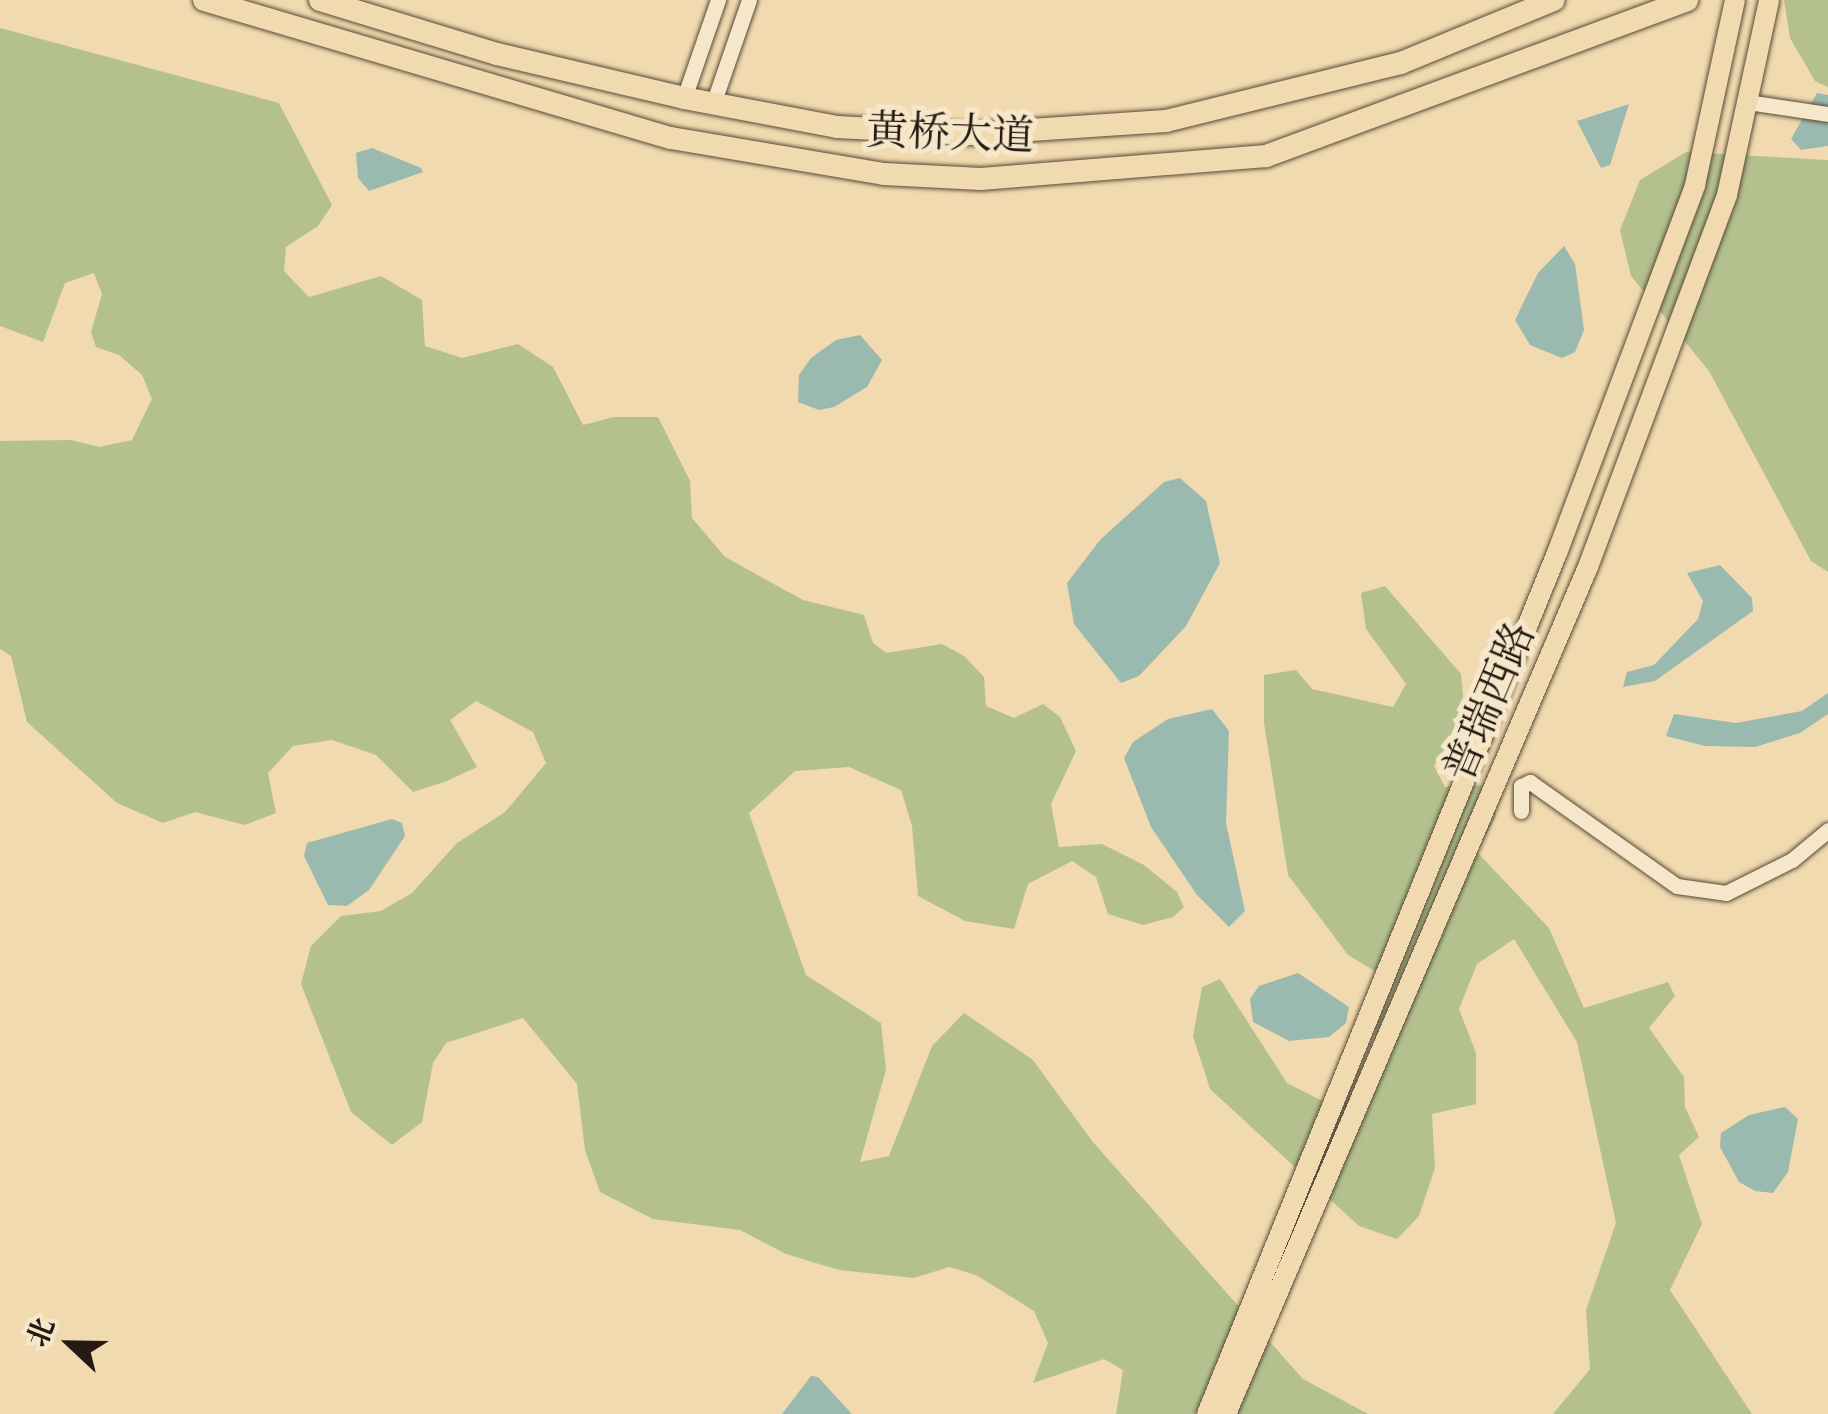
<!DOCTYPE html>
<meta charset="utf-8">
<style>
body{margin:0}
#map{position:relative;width:1828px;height:1414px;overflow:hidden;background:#f1daaf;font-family:"IM FELL Double Pica","Noto Serif SC",serif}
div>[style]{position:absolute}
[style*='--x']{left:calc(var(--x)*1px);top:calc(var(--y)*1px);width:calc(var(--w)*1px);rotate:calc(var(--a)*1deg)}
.green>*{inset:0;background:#b4c18f}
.water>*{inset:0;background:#9bbaaf}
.roads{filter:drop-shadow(0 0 2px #574a39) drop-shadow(0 0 2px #574a39)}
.minor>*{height:15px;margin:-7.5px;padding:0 7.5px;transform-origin:7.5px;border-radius:7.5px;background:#f6e7cb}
.major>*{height:20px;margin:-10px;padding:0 10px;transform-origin:10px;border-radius:10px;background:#f1daaf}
.highway>*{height:22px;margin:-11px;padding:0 11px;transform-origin:11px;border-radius:11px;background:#f1daaf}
span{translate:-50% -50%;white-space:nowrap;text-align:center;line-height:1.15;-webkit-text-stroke:10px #f6e7cb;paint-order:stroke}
.street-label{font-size:42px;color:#241a12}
.north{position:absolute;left:20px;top:1294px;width:100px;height:100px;-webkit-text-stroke:8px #f6e7cb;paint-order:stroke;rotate:292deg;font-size:28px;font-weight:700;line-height:40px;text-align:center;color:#241a12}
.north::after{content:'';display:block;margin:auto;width:35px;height:45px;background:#241a12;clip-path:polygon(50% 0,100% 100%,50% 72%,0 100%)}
</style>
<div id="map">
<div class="green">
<div style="clip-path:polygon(1784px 0,1828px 0,1828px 87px,1815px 81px,1790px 38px)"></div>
<div style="clip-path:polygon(0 28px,279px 103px,332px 205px,318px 226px,286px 247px,284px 271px,309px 297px,381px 276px,422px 300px,425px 346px,462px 358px,518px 344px,553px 367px,583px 425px,614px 417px,658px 417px,690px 481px,692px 518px,725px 557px,803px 600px,864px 615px,873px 643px,886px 653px,942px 644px,964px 656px,984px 677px,986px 706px,1014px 718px,1043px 704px,1060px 717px,1076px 751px,1051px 804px,1059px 847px,1102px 844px,1144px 865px,1177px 892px,1184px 907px,1173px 917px,1143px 925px,1108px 914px,1096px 877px,1072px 861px,1028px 884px,1014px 929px,965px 921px,918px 896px,912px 826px,901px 790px,849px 767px,795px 771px,749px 813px,806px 975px,881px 1023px,886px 1070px,860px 1162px,889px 1156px,932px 1046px,964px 1013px,1033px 1060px,1092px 1141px,1303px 1379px,1368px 1414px,1116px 1414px,1123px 1370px,1104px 1359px,1033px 1383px,1048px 1343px,1034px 1311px,976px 1275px,949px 1267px,914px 1278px,839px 1270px,786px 1254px,740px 1230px,653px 1219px,600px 1192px,585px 1150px,577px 1084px,523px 1018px,446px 1043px,433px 1063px,422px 1122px,392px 1145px,351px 1112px,301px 984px,311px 946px,341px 916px,381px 911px,412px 893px,457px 843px,505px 812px,546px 763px,533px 732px,476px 701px,450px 720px,477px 767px,447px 781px,413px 792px,376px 755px,332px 740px,293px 746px,268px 773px,276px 813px,245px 825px,195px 812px,163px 823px,117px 803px,27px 722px,11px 656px,0 649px,0 441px,71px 440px,99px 447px,132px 440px,152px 399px,142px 375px,119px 355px,96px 347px,91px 332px,102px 294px,94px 273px,65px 283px,43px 342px,0 326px)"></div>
<div style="clip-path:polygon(1686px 152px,1828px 160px,1828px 572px,1811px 561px,1709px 371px,1631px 276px,1620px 230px,1640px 180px)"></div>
<div style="clip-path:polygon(1385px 586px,1461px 674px,1465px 716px,1434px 766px,1445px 787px,1495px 785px,1496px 816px,1477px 852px,1549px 928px,1584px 1008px,1668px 982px,1675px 996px,1649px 1028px,1684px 1077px,1685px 1107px,1699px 1137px,1679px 1155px,1702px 1224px,1670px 1290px,1752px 1414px,1553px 1414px,1590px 1369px,1586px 1310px,1616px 1223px,1577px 1042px,1514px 939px,1477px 964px,1459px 1009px,1476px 1053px,1476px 1104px,1432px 1114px,1435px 1168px,1419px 1216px,1397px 1239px,1359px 1226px,1210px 1089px,1193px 1036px,1202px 987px,1220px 979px,1287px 1083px,1328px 1104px,1356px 1094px,1373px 1061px,1380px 974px,1348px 955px,1288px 875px,1264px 723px,1264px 675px,1296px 670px,1312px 689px,1393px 707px,1406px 684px,1366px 629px,1361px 593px)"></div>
</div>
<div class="water">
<div style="clip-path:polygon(1817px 93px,1828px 95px,1828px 146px,1801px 150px,1791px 139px)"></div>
<div style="clip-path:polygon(1629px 104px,1610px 165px,1601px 168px,1577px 121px)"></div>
<div style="clip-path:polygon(372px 148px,421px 168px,423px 172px,369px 191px,358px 178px,356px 153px)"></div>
<div style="clip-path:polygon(1564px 246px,1575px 264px,1584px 330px,1575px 352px,1562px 358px,1530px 345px,1515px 320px,1538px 273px)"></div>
<div style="clip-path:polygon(860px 335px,882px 360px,867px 387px,834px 407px,819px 410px,798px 402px,799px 375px,811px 358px,836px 340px)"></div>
<div style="clip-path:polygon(1180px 478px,1206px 501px,1220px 563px,1186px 626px,1139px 676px,1121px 683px,1074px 624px,1067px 583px,1100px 540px,1164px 482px)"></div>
<div style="clip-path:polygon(1720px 565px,1752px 598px,1753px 611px,1655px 681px,1623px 687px,1627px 672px,1654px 665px,1698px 619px,1703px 601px,1687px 573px)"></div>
<div style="clip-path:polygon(1828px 693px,1828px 714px,1800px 733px,1755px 747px,1705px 746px,1666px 736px,1674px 714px,1736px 723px,1802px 711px)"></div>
<div style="clip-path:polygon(1212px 709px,1229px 731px,1226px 823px,1245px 911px,1229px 927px,1197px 895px,1151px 827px,1124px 758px,1133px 742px,1168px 719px)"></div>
<div style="clip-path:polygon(392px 819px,402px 823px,405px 836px,369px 890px,347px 906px,328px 905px,304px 856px,307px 843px)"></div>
<div style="clip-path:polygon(1298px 973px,1349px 1007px,1346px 1023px,1329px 1037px,1289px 1041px,1253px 1022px,1250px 999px,1259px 986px)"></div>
<div style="clip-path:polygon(1785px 1107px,1798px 1119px,1788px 1172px,1773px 1193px,1755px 1191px,1739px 1182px,1720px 1147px,1721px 1133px,1749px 1115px)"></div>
<div style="clip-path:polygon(811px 1376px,818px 1377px,852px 1414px,782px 1414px)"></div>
</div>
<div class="roads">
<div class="minor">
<div style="--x:684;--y:98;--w:104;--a:-70.9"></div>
<div style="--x:1747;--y:102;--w:82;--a:8.4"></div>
<div style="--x:713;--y:104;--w:110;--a:-70.9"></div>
<div style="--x:1521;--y:811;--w:25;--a:-90"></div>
<div style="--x:1521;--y:786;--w:10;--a:-24"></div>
<div style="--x:1530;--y:782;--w:180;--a:35.3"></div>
<div style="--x:1677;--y:886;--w:49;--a:8.1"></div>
<div style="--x:1726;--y:893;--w:74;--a:-26.6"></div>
<div style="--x:1792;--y:860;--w:47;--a:-39.8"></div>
</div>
<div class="major">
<div style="--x:1207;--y:1414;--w:929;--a:-67.88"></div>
<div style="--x:1557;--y:553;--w:393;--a:-69.4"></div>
<div style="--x:1695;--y:185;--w:189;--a:-77.8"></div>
<div style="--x:1226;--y:1414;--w:921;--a:-66.86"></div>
<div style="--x:1588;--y:567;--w:397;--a:-69.5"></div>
<div style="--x:1727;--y:195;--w:199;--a:-77.8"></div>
</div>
<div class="highway">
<div style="--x:204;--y:0;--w:487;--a:16.5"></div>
<div style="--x:671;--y:138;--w:216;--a:9.6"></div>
<div style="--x:884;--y:174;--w:97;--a:3"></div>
<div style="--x:981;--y:179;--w:286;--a:-4.6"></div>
<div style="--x:1266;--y:156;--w:449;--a:-20.3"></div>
<div style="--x:320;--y:0;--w:185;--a:17"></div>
<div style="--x:497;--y:54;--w:192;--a:13.2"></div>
<div style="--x:684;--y:98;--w:156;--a:10.7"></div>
<div style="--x:837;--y:127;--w:134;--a:3"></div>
<div style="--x:971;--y:134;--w:195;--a:-3.8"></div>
<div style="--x:1166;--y:121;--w:242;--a:-13.9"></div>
<div style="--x:1401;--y:63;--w:165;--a:-22.4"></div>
</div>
</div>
<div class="street-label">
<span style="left:950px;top:134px;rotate:2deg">黄桥大道</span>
<span style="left:1490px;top:702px;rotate:-67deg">普瑞西路</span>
</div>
<div class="north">北</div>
</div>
